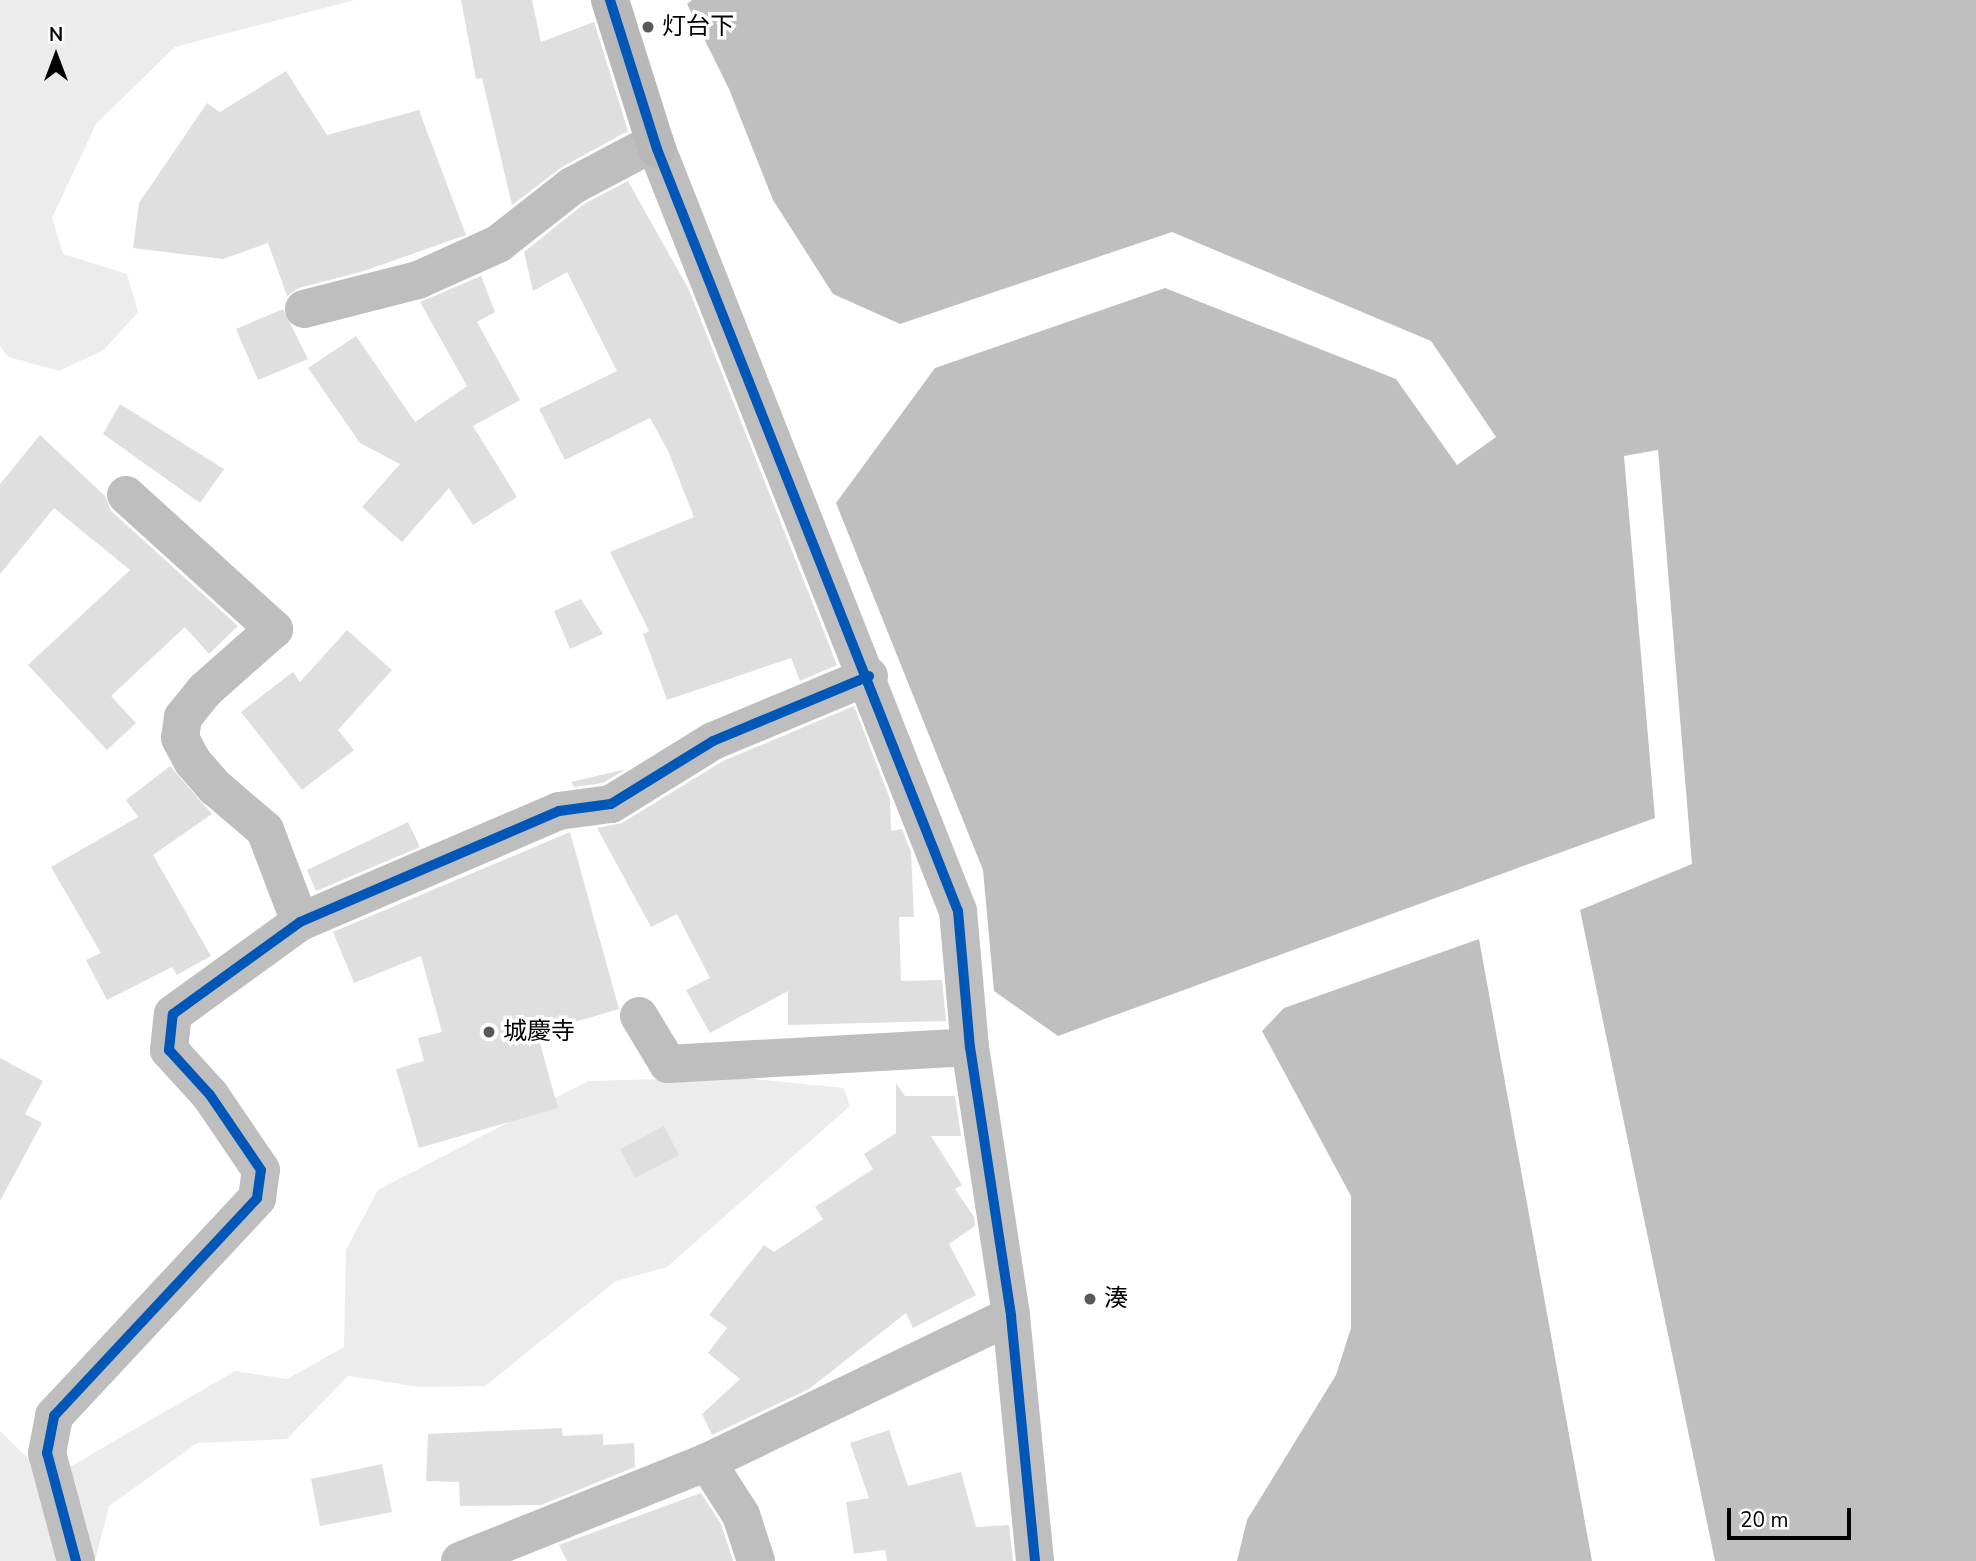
<!DOCTYPE html>
<meta charset="utf-8">
<style>
body{margin:0}
#map{position:relative;width:1976px;height:1561px;overflow:hidden;background:#fff;font-family:"Nunito Sans","Noto Sans JP",sans-serif}
div>[style]{position:absolute}
[style*='--x']{left:calc(var(--x)*1px);top:calc(var(--y)*1px);width:calc(var(--w)*1px);rotate:calc(var(--a)*1deg)}
.green>*{inset:0;background:#ececec}
.water>*{inset:0;background:#bfbfbf}
.building>*{inset:0;background:#dfdfdf}
.street>*{height:38px;margin:-19px;padding:0 19px;transform-origin:19px;border-radius:19px;background:#bebebe}
.secondary>*{height:38px;margin:-19px;padding:0 19px;transform-origin:19px;border-radius:19px;background:#b8b8b8}
.cycleway>*{height:10px;margin:-5px;padding:0 5px;transform-origin:5px;border-radius:5px;background:#0057b8}
.dots>*{width:19px;height:19px;translate:-50% -50%;box-sizing:border-box;border:4px solid #fff;border-radius:50%}
span{translate:-50% -50%;white-space:nowrap;text-align:center;line-height:1.15;-webkit-text-stroke:7px #fff;paint-order:stroke}
.poi-label{font-size:24px;color:#000}
.left{translate:0 -50%;text-align:left}
.north{position:absolute;left:21px;top:21px;width:70px;height:70px;-webkit-text-stroke:5px #fff;paint-order:stroke;rotate:0deg;font-size:19px;font-weight:700;line-height:28px;text-align:center;color:#000}
.north::after{content:'';display:block;margin:auto;width:24px;height:32px;background:#000;clip-path:polygon(50% 0,100% 100%,50% 72%,0 100%)}
.scale{position:absolute;left:1727px;top:1508px;width:124px;height:32px;box-sizing:border-box;border:4px solid #000;border-top:0;padding-left:9px;font-size:21px;line-height:24px;white-space:nowrap;color:#000;-webkit-text-stroke:5px #fff;paint-order:stroke}
</style>
<div id="map">
<div class="green">
<div style="clip-path:polygon(0 0,355px 0,175px 47px,96px 124px,52px 218px,63px 254px,127px 274px,138px 312px,104px 350px,59px 371px,8px 357px,0 346px)"></div>
<div style="clip-path:polygon(733px 1077px,844px 1088px,850px 1106px,667px 1267px,616px 1281px,485px 1386px,420px 1387px,348px 1376px,287px 1439px,197px 1443px,109px 1506px,95px 1561px,0 1561px,0 1431px,49px 1479px,235px 1371px,287px 1379px,344px 1347px,346px 1250px,378px 1190px,588px 1081px)"></div>
</div>
<div class="water">
<div style="clip-path:polygon(692px 0,1976px 0,1976px 1561px,1715px 1561px,1580px 910px,1692px 864px,1658px 450px,1624px 456px,1655px 818px,1058px 1036px,994px 991px,983px 870px,836px 503px,935px 368px,1165px 288px,1396px 379px,1457px 465px,1496px 437px,1431px 341px,1172px 232px,900px 324px,833px 294px,773px 200px,729px 89px,687px 4px)"></div>
<div style="clip-path:polygon(1479px 939px,1592px 1561px,1237px 1561px,1247px 1520px,1336px 1375px,1351px 1328px,1351px 1196px,1262px 1031px,1284px 1008px)"></div>
</div>
<div class="building">
<div style="clip-path:polygon(461px 0,532px 0,541px 42px,594px 22px,628px 131px,562px 167px,512px 205px,482px 78px,476px 79px)"></div>
<div style="clip-path:polygon(286px 71px,327px 135px,419px 110px,466px 235px,364px 271px,299px 288px,287px 296px,268px 243px,223px 259px,133px 248px,139px 203px,207px 103px,220px 112px)"></div>
<div style="clip-path:polygon(628px 181px,689px 290px,837px 665px,800px 681px,791px 658px,667px 700px,643px 634px,649px 631px,610px 552px,694px 517px,668px 451px,650px 418px,565px 460px,539px 409px,617px 371px,567px 272px,533px 291px,524px 252px,584px 204px)"></div>
<div style="clip-path:polygon(481px 276px,495px 312px,477px 322px,520px 400px,473px 426px,517px 497px,473px 525px,449px 488px,402px 542px,362px 507px,400px 464px,360px 443px,308px 368px,356px 336px,415px 422px,467px 386px,420px 302px)"></div>
<div style="clip-path:polygon(283px 309px,308px 359px,258px 380px,236px 329px)"></div>
<div style="clip-path:polygon(120px 404px,224px 469px,200px 503px,103px 434px)"></div>
<div style="clip-path:polygon(40px 435px,105px 496px,111px 511px,238px 626px,209px 654px,185px 627px,111px 696px,136px 723px,107px 750px,28px 665px,130px 570px,54px 508px,0 574px,0 484px)"></div>
<div style="clip-path:polygon(581px 599px,603px 634px,570px 649px,554px 611px)"></div>
<div style="clip-path:polygon(347px 630px,392px 670px,338px 730px,354px 750px,302px 790px,241px 712px,293px 672px,300px 682px)"></div>
<div style="clip-path:polygon(854px 706px,890px 799px,891px 831px,902px 829px,911px 852px,914px 917px,899px 917px,901px 981px,942px 980px,946px 1021px,788px 1025px,788px 991px,710px 1033px,686px 990px,710px 978px,677px 914px,651px 927px,597px 828px,622px 823px,723px 761px)"></div>
<div style="clip-path:polygon(170px 766px,212px 814px,153px 855px,211px 956px,177px 975px,172px 967px,107px 1000px,86px 960px,101px 953px,51px 867px,138px 817px,126px 800px)"></div>
<div style="clip-path:polygon(626px 769px,603px 783px,574px 787px,571px 782px)"></div>
<div style="clip-path:polygon(408px 822px,420px 847px,316px 891px,307px 870px)"></div>
<div style="clip-path:polygon(570px 832px,619px 1009px,537px 1033px,558px 1108px,419px 1148px,396px 1069px,424px 1061px,418px 1038px,442px 1032px,421px 956px,354px 983px,333px 932px)"></div>
<div style="clip-path:polygon(0 1058px,43px 1081px,25px 1114px,42px 1123px,0 1201px)"></div>
<div style="clip-path:polygon(896px 1083px,905px 1096px,955px 1096px,961px 1136px,931px 1136px,962px 1185px,955px 1189px,974px 1217px,975px 1226px,949px 1244px,976px 1295px,913px 1328px,906px 1313px,809px 1389px,712px 1435px,702px 1414px,740px 1379px,708px 1353px,727px 1328px,709px 1315px,764px 1245px,774px 1252px,823px 1219px,815px 1207px,873px 1169px,864px 1154px,896px 1133px)"></div>
<div style="clip-path:polygon(664px 1126px,679px 1155px,635px 1178px,620px 1149px)"></div>
<div style="clip-path:polygon(562px 1428px,563px 1436px,603px 1434px,603px 1445px,634px 1443px,635px 1467px,541px 1505px,460px 1506px,459px 1482px,426px 1481px,428px 1434px)"></div>
<div style="clip-path:polygon(889px 1430px,908px 1486px,961px 1472px,976px 1527px,1009px 1525px,1013px 1561px,887px 1561px,885px 1550px,854px 1554px,846px 1502px,869px 1498px,850px 1443px)"></div>
<div style="clip-path:polygon(382px 1464px,392px 1512px,320px 1526px,311px 1479px)"></div>
<div style="clip-path:polygon(701px 1493px,721px 1524px,733px 1561px,567px 1561px,559px 1545px)"></div>
</div>
<div class="street">
<div style="--x:657;--y:149;--w:819;--a:68.45"></div>
<div style="--x:958;--y:911;--w:137;--a:85"></div>
<div style="--x:970;--y:1047;--w:272;--a:81.3"></div>
<div style="--x:1011;--y:1316;--w:246;--a:84.4"></div>
<div style="--x:304;--y:309;--w:118;--a:-14.3"></div>
<div style="--x:418;--y:280;--w:88;--a:-24.2"></div>
<div style="--x:498;--y:244;--w:94;--a:-38.1"></div>
<div style="--x:572;--y:186;--w:94;--a:-27.9"></div>
<div style="--x:126;--y:495;--w:200;--a:42.2"></div>
<div style="--x:274;--y:629;--w:92;--a:138.5"></div>
<div style="--x:205;--y:690;--w:35;--a:129"></div>
<div style="--x:183;--y:717;--w:21;--a:98"></div>
<div style="--x:180;--y:738;--w:27;--a:62"></div>
<div style="--x:193;--y:762;--w:35;--a:49"></div>
<div style="--x:216;--y:788;--w:65;--a:40.6"></div>
<div style="--x:265;--y:830;--w:98;--a:69.2"></div>
<div style="--x:639;--y:1016;--w:56;--a:58.9"></div>
<div style="--x:668;--y:1064;--w:302;--a:-3.2"></div>
<div style="--x:707;--y:1462;--w:63;--a:57.3"></div>
<div style="--x:741;--y:1515;--w:48;--a:71.9"></div>
<div style="--x:76;--y:1561;--w:112;--a:-105"></div>
<div style="--x:47;--y:1453;--w:38;--a:-79"></div>
<div style="--x:54;--y:1416;--w:298;--a:-47"></div>
<div style="--x:257;--y:1198;--w:28;--a:-82"></div>
<div style="--x:261;--y:1170;--w:91;--a:-124.2"></div>
<div style="--x:210;--y:1095;--w:61;--a:-132.3"></div>
<div style="--x:169;--y:1050;--w:36;--a:-84"></div>
<div style="--x:173;--y:1014;--w:157;--a:-35.9"></div>
<div style="--x:300;--y:922;--w:282;--a:-23.2"></div>
<div style="--x:559;--y:811;--w:52;--a:-7.7"></div>
<div style="--x:611;--y:804;--w:120;--a:-31.7"></div>
<div style="--x:713;--y:741;--w:169;--a:-22.6"></div>
<div style="--x:460;--y:1561;--w:266;--a:-21.8"></div>
<div style="--x:707;--y:1462;--w:337;--a:-25.7"></div>
</div>
<div class="secondary">
<div style="--x:610;--y:0;--w:156;--a:72.5"></div>
</div>
<div class="cycleway">
<div style="--x:610;--y:0;--w:156;--a:72.5"></div>
<div style="--x:657;--y:149;--w:819;--a:68.45"></div>
<div style="--x:958;--y:911;--w:137;--a:85"></div>
<div style="--x:970;--y:1047;--w:272;--a:81.3"></div>
<div style="--x:1011;--y:1316;--w:246;--a:84.4"></div>
<div style="--x:76;--y:1561;--w:112;--a:-105"></div>
<div style="--x:47;--y:1453;--w:38;--a:-79"></div>
<div style="--x:54;--y:1416;--w:298;--a:-47"></div>
<div style="--x:257;--y:1198;--w:28;--a:-82"></div>
<div style="--x:261;--y:1170;--w:91;--a:-124.2"></div>
<div style="--x:210;--y:1095;--w:61;--a:-132.3"></div>
<div style="--x:169;--y:1050;--w:36;--a:-84"></div>
<div style="--x:173;--y:1014;--w:157;--a:-35.9"></div>
<div style="--x:300;--y:922;--w:282;--a:-23.2"></div>
<div style="--x:559;--y:811;--w:52;--a:-7.7"></div>
<div style="--x:611;--y:804;--w:120;--a:-31.7"></div>
<div style="--x:713;--y:741;--w:169;--a:-22.6"></div>
</div>
<div class="dots">
<div style="left:648px;top:27px;background:#595959"></div>
<div style="left:489px;top:1032px;background:#595959"></div>
<div style="left:1090px;top:1299px;background:#595959"></div>
</div>
<div class="poi-label">
<span class="left" style="left:662px;top:27px">灯台下</span>
<span class="left" style="left:503px;top:1032px">城慶寺</span>
<span class="left" style="left:1104px;top:1299px">湊</span>
</div>
<div class="north">N</div>
<div class="scale">20 m</div>
</div>
